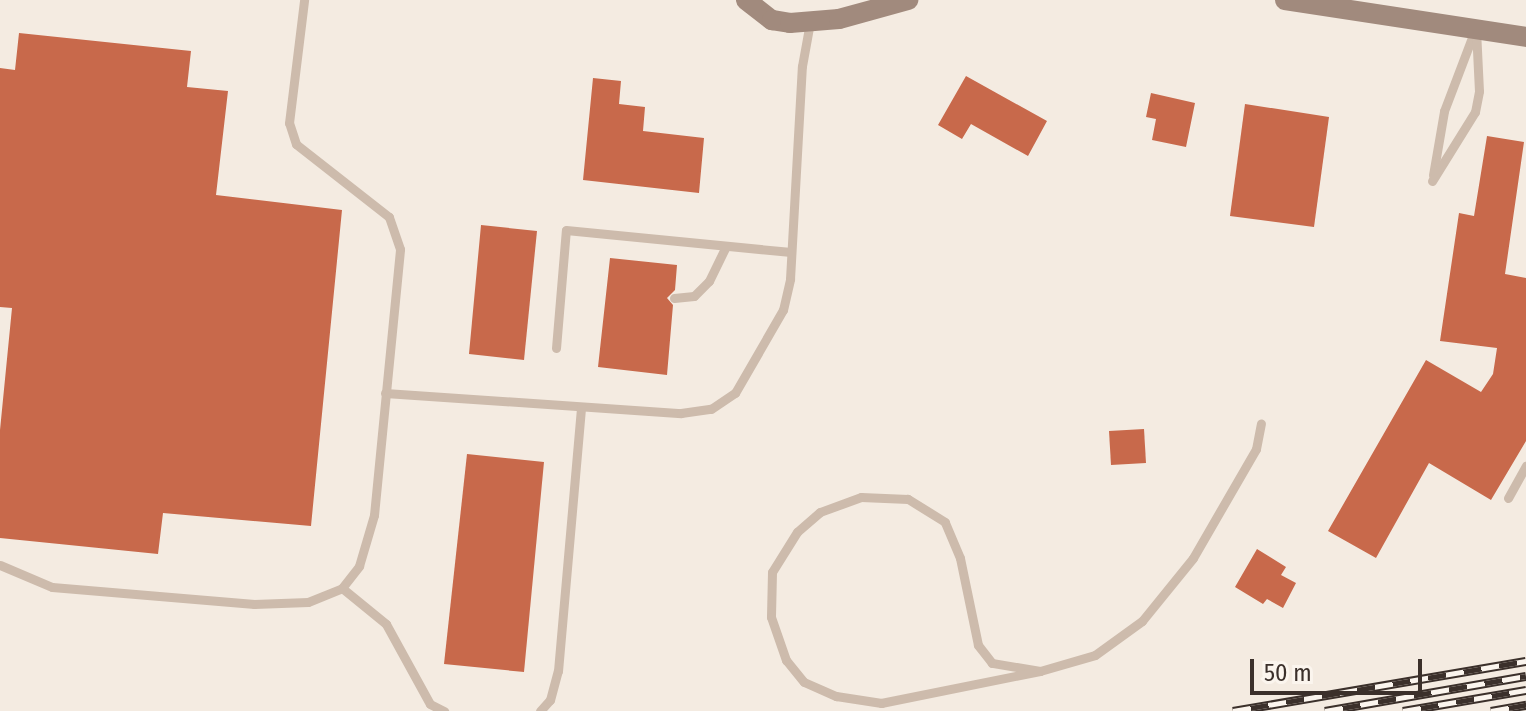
<!DOCTYPE html>
<style>
body{margin:0}
#map{position:relative;width:1526px;height:711px;overflow:hidden;background:#f4ebe1;font-family:"Fira Sans Condensed",sans-serif}
div>[style]{position:absolute}
[style*='--x']{left:calc(var(--x)*1px);top:calc(var(--y)*1px);width:calc(var(--w)*1px);rotate:calc(var(--a)*1deg)}
.building>*{inset:0;background:#c8694b}
.lane>*{height:9px;margin:-4.5px;padding:0 4.5px;transform-origin:4.5px;border-radius:4.5px;background:#cdbbac}
.secondary>*{height:20px;margin:-10px;padding:0 10px;transform-origin:10px;border-radius:10px;background:#a18a7d}
.rail>*{height:9px;margin-top:-4.5px;transform-origin:0;background:repeating-linear-gradient(90deg,#fbf5ee 0 18px,#3b302b 0 36px);box-sizing:border-box;border-block:2px solid #3b302b}
span{translate:-50% -50%;white-space:nowrap;text-align:center;line-height:1.15;-webkit-text-stroke:7px #fbf5ee;paint-order:stroke}
.scale{position:absolute;left:1250px;top:659px;width:172px;height:36px;box-sizing:border-box;border:4px solid #3b302b;border-top:0;padding-left:10px;font-size:24px;line-height:28px;white-space:nowrap;color:#3b302b;-webkit-text-stroke:6px #fbf5ee;paint-order:stroke}
</style>
<div id="map">
<div class="building">
<div style="clip-path:polygon(19px 33px,191px 51px,187px 87px,228px 91px,216px 195px,342px 210px,311px 526px,163px 513px,158px 554px,0 538px,0 430px,12px 308px,0 307px,0 68px,15px 70px)"></div>
<div style="clip-path:polygon(966px 76px,1047px 121px,1028px 156px,971px 124px,962px 139px,938px 125px)"></div>
<div style="clip-path:polygon(593px 78px,621px 81px,619px 104px,645px 107px,643px 131px,704px 138px,699px 193px,583px 180px)"></div>
<div style="clip-path:polygon(1151px 93px,1195px 103px,1186px 147px,1152px 140px,1156px 119px,1146px 117px)"></div>
<div style="clip-path:polygon(1245px 104px,1329px 117px,1314px 227px,1230px 216px)"></div>
<div style="clip-path:polygon(1487px 136px,1524px 142px,1505px 274px,1526px 278px,1526px 441px,1491px 500px,1429px 463px,1376px 558px,1328px 531px,1426px 360px,1481px 392px,1493px 374px,1497px 348px,1440px 341px,1459px 213px,1474px 216px)"></div>
<div style="clip-path:polygon(481px 225px,537px 231px,524px 360px,469px 354px)"></div>
<div style="clip-path:polygon(610px 258px,677px 265px,675px 290px,667px 298px,673px 305px,667px 375px,598px 367px)"></div>
<div style="clip-path:polygon(1144px 429px,1146px 463px,1111px 465px,1109px 431px)"></div>
<div style="clip-path:polygon(467px 454px,544px 462px,524px 672px,444px 664px)"></div>
<div style="clip-path:polygon(1257px 549px,1286px 567px,1281px 575px,1296px 583px,1283px 608px,1267px 599px,1263px 604px,1235px 587px)"></div>
</div>
<div class="lane">
<div style="--x:1433;--y:175;--w:65;--a:-80.2"></div>
<div style="--x:1444;--y:111;--w:85;--a:-69.2"></div>
<div style="--x:1432;--y:181;--w:81;--a:-58.1"></div>
<div style="--x:1475;--y:112;--w:21;--a:-79"></div>
<div style="--x:1479;--y:91;--w:62;--a:-92.8"></div>
<div style="--x:674;--y:298;--w:20;--a:-6"></div>
<div style="--x:694;--y:296;--w:21;--a:-45"></div>
<div style="--x:709;--y:281;--w:39;--a:-64"></div>
<div style="--x:556;--y:348;--w:118;--a:-85.2"></div>
<div style="--x:566;--y:230;--w:226;--a:5.6"></div>
<div style="--x:385;--y:393;--w:297;--a:3.9"></div>
<div style="--x:681;--y:413;--w:30;--a:-8"></div>
<div style="--x:711;--y:409;--w:29;--a:-34"></div>
<div style="--x:735;--y:393;--w:96;--a:-60"></div>
<div style="--x:783;--y:310;--w:32;--a:-77"></div>
<div style="--x:790;--y:279;--w:213;--a:-86.8"></div>
<div style="--x:802;--y:66;--w:45;--a:-79.7"></div>
<div style="--x:1508;--y:498;--w:37;--a:-61"></div>
<div style="--x:0;--y:565;--w:56;--a:22.9"></div>
<div style="--x:52;--y:587;--w:203;--a:4.8"></div>
<div style="--x:254;--y:604;--w:54;--a:-2.1"></div>
<div style="--x:308;--y:602;--w:37;--a:-22"></div>
<div style="--x:342;--y:588;--w:28;--a:-52"></div>
<div style="--x:359;--y:566;--w:53;--a:-73.6"></div>
<div style="--x:374;--y:515;--w:267;--a:-84.4"></div>
<div style="--x:400;--y:249;--w:34;--a:-109"></div>
<div style="--x:389;--y:217;--w:118;--a:-141.9"></div>
<div style="--x:296;--y:144;--w:22;--a:-108"></div>
<div style="--x:289;--y:123;--w:124;--a:-83"></div>
<div style="--x:342;--y:588;--w:57;--a:39.3"></div>
<div style="--x:386;--y:624;--w:91;--a:61.2"></div>
<div style="--x:430;--y:704;--w:16;--a:27"></div>
<div style="--x:1040;--y:671;--w:49;--a:-170.5"></div>
<div style="--x:992;--y:663;--w:23;--a:-128"></div>
<div style="--x:978;--y:645;--w:89;--a:-101.7"></div>
<div style="--x:960;--y:558;--w:39;--a:-113"></div>
<div style="--x:945;--y:522;--w:44;--a:-148.1"></div>
<div style="--x:908;--y:499;--w:47;--a:-177.6"></div>
<div style="--x:861;--y:497;--w:44;--a:159.9"></div>
<div style="--x:820;--y:512;--w:30;--a:139"></div>
<div style="--x:797;--y:532;--w:47;--a:122"></div>
<div style="--x:772;--y:572;--w:45;--a:91.3"></div>
<div style="--x:771;--y:617;--w:46;--a:70.8"></div>
<div style="--x:786;--y:660;--w:28;--a:51"></div>
<div style="--x:804;--y:682;--w:35;--a:24"></div>
<div style="--x:836;--y:696;--w:46;--a:8.8"></div>
<div style="--x:881;--y:703;--w:162;--a:-11.4"></div>
<div style="--x:1040;--y:671;--w:57;--a:-16.2"></div>
<div style="--x:1095;--y:655;--w:58;--a:-35.9"></div>
<div style="--x:1142;--y:621;--w:81;--a:-51"></div>
<div style="--x:1193;--y:558;--w:126;--a:-60"></div>
<div style="--x:1256;--y:449;--w:26;--a:-79"></div>
<div style="--x:540;--y:711;--w:15;--a:-48"></div>
<div style="--x:550;--y:700;--w:30;--a:-75"></div>
<div style="--x:558;--y:671;--w:265;--a:-85"></div>
</div>
<div class="secondary">
<div style="--x:746;--y:0;--w:33;--a:38"></div>
<div style="--x:772;--y:20;--w:18;--a:9"></div>
<div style="--x:790;--y:23;--w:49;--a:-4.7"></div>
<div style="--x:839;--y:19;--w:72;--a:-15.4"></div>
<div style="--x:1285;--y:0;--w:244;--a:8.7"></div>
</div>
<div class="rail">
<div style="--x:1233;--y:711;--w:297;--a:-9.7"></div>
<div style="--x:1325;--y:711;--w:204;--a:-9.9"></div>
<div style="--x:1403;--y:711;--w:125;--a:-9.7"></div>
<div style="--x:1491;--y:711;--w:36;--a:-10"></div>
</div>
<div class="scale">50 m</div>
</div>
